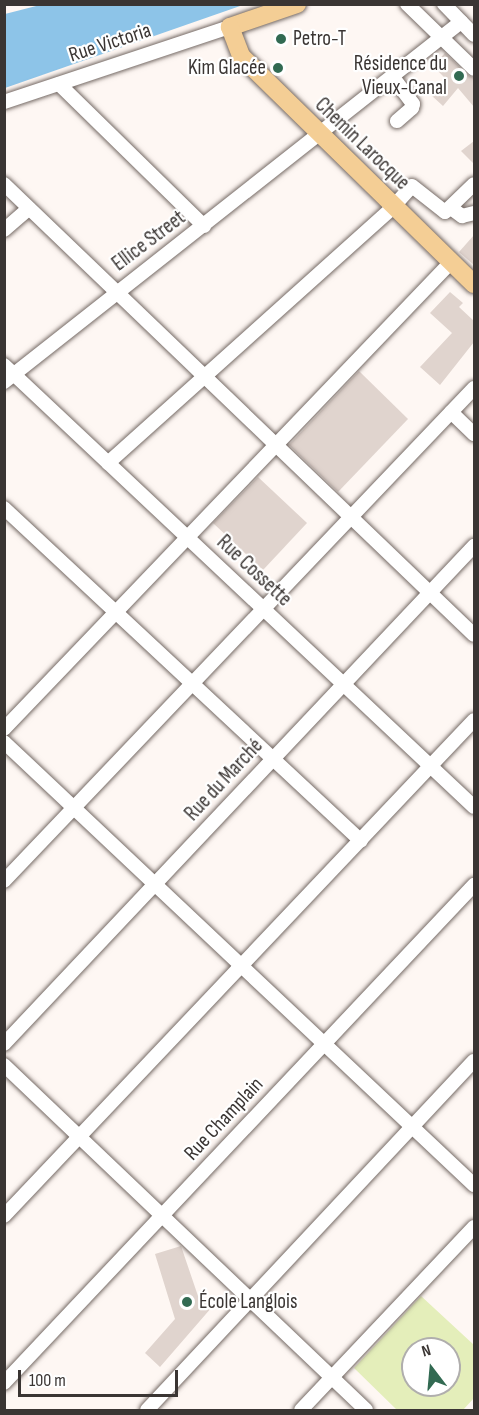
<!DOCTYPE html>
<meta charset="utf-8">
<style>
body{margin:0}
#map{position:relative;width:479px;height:1415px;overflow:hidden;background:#fef7f3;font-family:"Sofia Sans Condensed",sans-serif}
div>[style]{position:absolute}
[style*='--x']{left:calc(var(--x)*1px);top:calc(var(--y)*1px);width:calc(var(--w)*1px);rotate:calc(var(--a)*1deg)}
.green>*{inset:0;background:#e4eeba}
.water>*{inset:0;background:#8dc4e8}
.building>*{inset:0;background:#e0d4ce}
.roads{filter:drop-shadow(0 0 2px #756a65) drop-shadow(0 0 2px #756a65)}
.minor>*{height:14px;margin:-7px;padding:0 7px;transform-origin:7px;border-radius:7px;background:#fff}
.major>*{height:18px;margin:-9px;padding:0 9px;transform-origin:9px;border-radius:9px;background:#f4ce95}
.dots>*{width:16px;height:16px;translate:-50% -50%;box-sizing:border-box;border:3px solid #fff;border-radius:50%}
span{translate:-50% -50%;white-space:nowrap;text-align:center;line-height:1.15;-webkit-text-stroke:4.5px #fff;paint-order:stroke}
.poi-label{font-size:21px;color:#3a3533}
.left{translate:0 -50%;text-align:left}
.right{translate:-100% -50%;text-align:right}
.street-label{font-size:21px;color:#3a3533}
.frame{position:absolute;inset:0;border:6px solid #3a3533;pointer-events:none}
.north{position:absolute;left:401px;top:1337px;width:60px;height:60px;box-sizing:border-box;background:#fff;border:2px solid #b0aead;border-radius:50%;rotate:344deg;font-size:16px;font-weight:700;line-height:24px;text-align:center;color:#3a3533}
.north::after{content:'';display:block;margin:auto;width:21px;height:27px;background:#326a52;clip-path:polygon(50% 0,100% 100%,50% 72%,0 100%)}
.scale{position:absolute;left:18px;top:1370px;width:160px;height:27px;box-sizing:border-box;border:3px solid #3a3533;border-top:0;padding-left:8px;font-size:18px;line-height:21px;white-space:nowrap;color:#3a3533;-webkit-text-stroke:4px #fff;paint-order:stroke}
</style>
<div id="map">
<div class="green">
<div style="clip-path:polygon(evenodd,421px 1296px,474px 1345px,474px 1398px,463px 1410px,397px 1410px,354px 1368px,421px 1296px,413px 1349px,449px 1349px,449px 1385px,413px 1385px,413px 1349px)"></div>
</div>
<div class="water">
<div style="clip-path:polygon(44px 4px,243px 4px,243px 5px,5px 88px,5px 14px)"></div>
</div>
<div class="building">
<div style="clip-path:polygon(445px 53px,468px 75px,474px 78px,474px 107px,458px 88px,443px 106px,431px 95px,445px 78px,433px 66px)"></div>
<div style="clip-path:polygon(474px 141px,474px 164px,461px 151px)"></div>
<div style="clip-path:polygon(474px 235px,474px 265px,459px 252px)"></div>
<div style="clip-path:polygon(450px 292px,463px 303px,459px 307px,474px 321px,474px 342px,440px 385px,420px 367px,452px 333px,430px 313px)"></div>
<div style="clip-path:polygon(359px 371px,408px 419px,338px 492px,289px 445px)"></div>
<div style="clip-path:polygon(258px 477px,307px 523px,263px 570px,213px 523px)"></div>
<div style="clip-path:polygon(181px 1246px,198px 1296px,212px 1307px,160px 1367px,145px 1353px,175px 1319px,155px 1254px)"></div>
</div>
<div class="roads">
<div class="minor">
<div style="--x:407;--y:4;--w:93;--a:44.1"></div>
<div style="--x:444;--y:4;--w:43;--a:45.9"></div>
<div style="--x:392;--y:76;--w:35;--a:53"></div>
<div style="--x:413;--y:104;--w:4;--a:104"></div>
<div style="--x:412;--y:108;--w:20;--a:139"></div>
<div style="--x:59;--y:84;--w:203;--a:44.4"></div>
<div style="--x:4;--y:102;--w:238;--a:-18.4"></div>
<div style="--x:4;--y:184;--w:651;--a:43.82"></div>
<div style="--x:451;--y:208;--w:14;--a:36"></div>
<div style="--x:462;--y:216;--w:12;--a:-14"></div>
<div style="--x:4;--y:230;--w:33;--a:-41"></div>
<div style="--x:4;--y:365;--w:645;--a:43.24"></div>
<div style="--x:4;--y:382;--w:582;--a:-38.23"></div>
<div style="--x:451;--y:412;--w:32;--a:44"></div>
<div style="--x:108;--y:463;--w:383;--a:-41.9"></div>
<div style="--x:393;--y:207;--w:28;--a:-48"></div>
<div style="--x:412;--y:186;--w:42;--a:38.2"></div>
<div style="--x:445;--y:212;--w:40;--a:-44"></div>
<div style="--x:4;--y:508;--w:488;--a:43"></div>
<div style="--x:4;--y:729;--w:646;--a:-46.25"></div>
<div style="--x:4;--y:742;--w:646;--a:43.31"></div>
<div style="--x:4;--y:881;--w:681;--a:-46.37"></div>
<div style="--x:4;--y:1044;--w:685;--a:-46.66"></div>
<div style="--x:4;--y:1065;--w:500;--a:43.62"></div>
<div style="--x:4;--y:1216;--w:683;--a:-46.54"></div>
<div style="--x:4;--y:1383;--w:685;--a:-46.66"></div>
<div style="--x:147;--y:1410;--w:478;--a:-46.9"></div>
<div style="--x:301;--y:1410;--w:252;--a:-46.6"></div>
</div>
<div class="major">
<div style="--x:297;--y:4;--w:71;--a:161.1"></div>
<div style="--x:230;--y:27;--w:31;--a:69"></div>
<div style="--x:241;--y:56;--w:326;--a:44.4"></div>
</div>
</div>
<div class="dots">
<div style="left:281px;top:39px;background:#326a52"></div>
<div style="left:278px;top:68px;background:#326a52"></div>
<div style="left:459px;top:76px;background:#326a52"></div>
<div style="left:187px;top:1302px;background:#326a52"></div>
</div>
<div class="poi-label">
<span class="left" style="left:293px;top:39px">Petro-T</span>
<span class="right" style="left:447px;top:76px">Résidence du<br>Vieux-Canal</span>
<span class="right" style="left:266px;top:68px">Kim Glacée</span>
<span class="left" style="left:199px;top:1302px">École Langlois</span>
</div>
<div class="street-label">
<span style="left:110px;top:43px;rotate:-18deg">Rue Victoria</span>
<span style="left:362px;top:144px;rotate:44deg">Chemin Larocque</span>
<span style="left:149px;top:241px;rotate:-37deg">Ellice Street</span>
<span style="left:254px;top:571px;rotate:43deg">Rue Cossette</span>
<span style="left:224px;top:780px;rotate:-47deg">Rue du Marché</span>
<span style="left:224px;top:1119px;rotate:-47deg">Rue Champlain</span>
</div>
<div class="frame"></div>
<div class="north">N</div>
<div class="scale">100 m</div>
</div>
